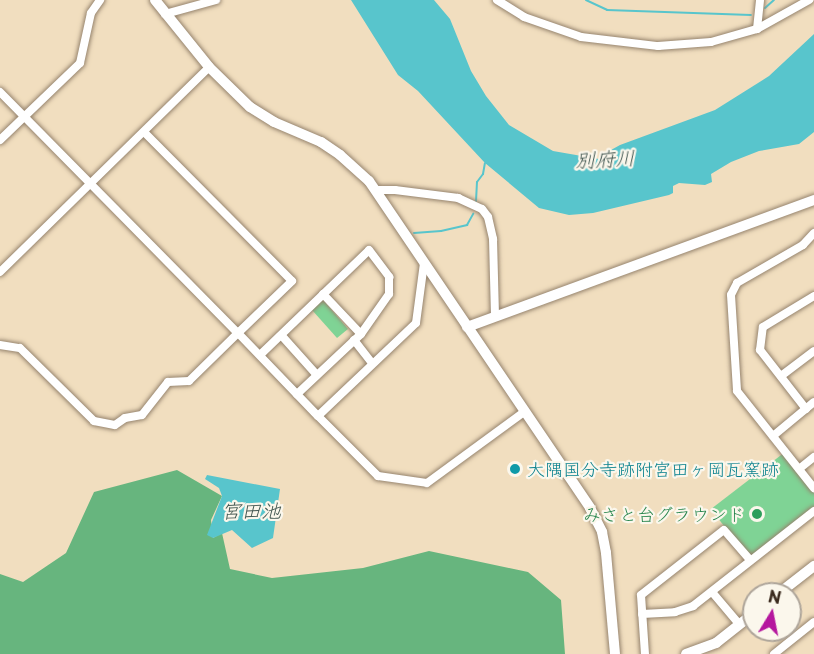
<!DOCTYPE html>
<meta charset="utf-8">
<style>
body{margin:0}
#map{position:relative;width:814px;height:654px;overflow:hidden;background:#f1debf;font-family:"Playpen Sans","Klee One",sans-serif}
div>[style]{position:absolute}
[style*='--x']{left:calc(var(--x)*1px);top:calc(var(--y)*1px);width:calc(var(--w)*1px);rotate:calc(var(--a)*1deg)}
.green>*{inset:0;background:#7fd395}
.forest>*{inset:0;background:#67b57e}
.water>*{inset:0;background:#58c5cc}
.stream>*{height:2px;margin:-1px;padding:0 1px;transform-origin:1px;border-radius:1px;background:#58c5cc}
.roads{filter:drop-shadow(0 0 2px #96846e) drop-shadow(0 0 2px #96846e)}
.street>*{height:8px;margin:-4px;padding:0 4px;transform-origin:4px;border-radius:4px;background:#fff}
.secondary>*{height:10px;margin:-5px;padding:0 5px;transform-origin:5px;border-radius:5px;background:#fff}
.dots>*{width:16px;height:16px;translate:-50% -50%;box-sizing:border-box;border:3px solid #fbf7ec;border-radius:50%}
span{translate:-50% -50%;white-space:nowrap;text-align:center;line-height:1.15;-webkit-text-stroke:4.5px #fbf7ec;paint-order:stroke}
.culture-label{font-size:18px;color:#0d838f}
.left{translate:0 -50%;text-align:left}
.leisure-label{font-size:18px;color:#27864d}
.right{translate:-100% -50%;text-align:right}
.water-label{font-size:20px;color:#445852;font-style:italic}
.north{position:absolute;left:742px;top:582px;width:60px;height:60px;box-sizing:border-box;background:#fbf7ec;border:2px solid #aea59a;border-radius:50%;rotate:10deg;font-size:16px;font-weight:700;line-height:24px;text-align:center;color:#3b2a1e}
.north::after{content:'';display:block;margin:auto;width:21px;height:27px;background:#b5179e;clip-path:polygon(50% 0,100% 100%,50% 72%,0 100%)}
</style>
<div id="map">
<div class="green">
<div style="clip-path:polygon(323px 300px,348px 329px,337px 338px,312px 310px)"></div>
<div style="clip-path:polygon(785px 452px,814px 488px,814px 511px,750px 560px,711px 509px)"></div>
</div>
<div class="forest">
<div style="clip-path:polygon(177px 470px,222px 496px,211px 520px,213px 538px,222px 533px,230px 569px,272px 578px,363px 568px,429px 551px,528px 572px,561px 600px,565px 654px,0 654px,0 574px,23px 582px,66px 553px,94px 492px)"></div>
</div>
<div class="water">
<div style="clip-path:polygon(351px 0,434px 0,450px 19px,471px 71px,486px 96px,509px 125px,553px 151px,599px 159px,607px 157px,611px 150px,620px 145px,715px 110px,769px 76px,814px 34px,814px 132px,799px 144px,759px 151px,731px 162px,711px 174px,712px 182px,705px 185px,679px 183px,673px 186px,673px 193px,669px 195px,593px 213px,569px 215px,539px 208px,485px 163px,418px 91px,398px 75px)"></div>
<div style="clip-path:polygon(207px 475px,280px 489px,273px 538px,252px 548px,232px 530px,213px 538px,207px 535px,222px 496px,219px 488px,205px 479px)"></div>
</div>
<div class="stream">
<div style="--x:586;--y:0;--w:23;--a:25"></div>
<div style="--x:607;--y:10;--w:144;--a:2"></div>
<div style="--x:765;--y:8;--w:12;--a:-42"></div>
<div style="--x:476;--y:201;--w:19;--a:-87"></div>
<div style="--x:477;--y:182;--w:10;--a:-53"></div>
<div style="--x:483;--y:174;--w:11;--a:-80"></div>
<div style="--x:414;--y:233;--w:27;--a:-4"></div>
<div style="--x:441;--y:231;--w:27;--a:-13"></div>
<div style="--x:467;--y:225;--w:13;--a:-61"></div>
</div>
<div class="roads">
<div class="street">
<div style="--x:497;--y:0;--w:32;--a:32"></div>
<div style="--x:524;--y:17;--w:60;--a:19.3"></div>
<div style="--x:581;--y:37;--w:78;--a:6.7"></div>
<div style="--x:658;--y:46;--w:53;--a:-4.3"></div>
<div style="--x:711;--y:42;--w:48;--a:-15.8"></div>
<div style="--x:757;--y:29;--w:60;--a:-29.1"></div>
<div style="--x:165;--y:14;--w:53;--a:-15.4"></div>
<div style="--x:757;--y:29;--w:29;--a:-84"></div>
<div style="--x:0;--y:92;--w:339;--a:45.4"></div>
<div style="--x:238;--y:333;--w:75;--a:-43.9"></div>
<div style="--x:292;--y:281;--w:210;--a:-134.8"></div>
<div style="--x:0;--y:140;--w:111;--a:-43.9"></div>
<div style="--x:80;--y:63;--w:51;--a:-77.6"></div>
<div style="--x:91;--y:13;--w:16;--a:-55"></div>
<div style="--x:375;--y:190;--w:20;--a:0"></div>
<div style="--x:395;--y:190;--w:64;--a:7.2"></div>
<div style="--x:458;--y:198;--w:26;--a:25"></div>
<div style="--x:482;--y:209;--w:10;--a:53"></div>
<div style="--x:488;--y:217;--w:23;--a:77"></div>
<div style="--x:493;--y:239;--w:78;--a:88.5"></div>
<div style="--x:814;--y:233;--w:16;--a:133"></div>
<div style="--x:803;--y:245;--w:76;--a:150.1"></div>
<div style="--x:737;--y:283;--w:13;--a:117"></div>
<div style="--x:731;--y:295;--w:96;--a:86.4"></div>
<div style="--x:737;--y:391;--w:124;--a:51.6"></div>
<div style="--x:0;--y:272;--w:293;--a:-44.4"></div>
<div style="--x:323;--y:294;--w:55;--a:46.5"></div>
<div style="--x:282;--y:336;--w:51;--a:48.2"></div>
<div style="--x:354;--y:340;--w:29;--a:52"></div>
<div style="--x:0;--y:345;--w:20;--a:9"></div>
<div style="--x:20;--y:348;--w:104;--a:44.6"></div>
<div style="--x:94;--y:421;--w:21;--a:11"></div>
<div style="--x:115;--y:425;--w:12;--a:-35"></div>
<div style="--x:125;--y:418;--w:17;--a:-10"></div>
<div style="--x:142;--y:415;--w:42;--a:-51.8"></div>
<div style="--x:168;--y:382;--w:21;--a:-3"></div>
<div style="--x:189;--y:381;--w:69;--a:-44.4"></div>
<div style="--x:238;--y:333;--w:115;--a:46.1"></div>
<div style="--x:318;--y:416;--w:135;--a:-43.5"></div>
<div style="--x:416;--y:323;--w:61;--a:-82.4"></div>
<div style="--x:260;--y:355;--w:151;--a:-43.9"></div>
<div style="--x:369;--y:250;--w:34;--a:53"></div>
<div style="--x:389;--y:277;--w:17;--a:90"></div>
<div style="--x:389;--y:294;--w:49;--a:125"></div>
<div style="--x:361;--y:334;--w:88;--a:136.8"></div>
<div style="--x:781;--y:376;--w:41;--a:-37.1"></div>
<div style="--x:806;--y:409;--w:75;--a:-127.9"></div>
<div style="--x:760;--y:350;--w:23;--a:-83"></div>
<div style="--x:763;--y:327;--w:60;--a:-31.3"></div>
<div style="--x:318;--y:416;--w:85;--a:45"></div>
<div style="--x:378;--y:476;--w:49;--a:8.1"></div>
<div style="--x:427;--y:483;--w:120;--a:-36.2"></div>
<div style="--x:773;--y:436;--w:53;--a:-39.7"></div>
<div style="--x:799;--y:469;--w:19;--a:-39"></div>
<div style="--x:712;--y:592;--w:43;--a:49.7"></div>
<div style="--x:642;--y:614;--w:33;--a:-3"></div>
<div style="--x:675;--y:612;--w:19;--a:-18"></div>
<div style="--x:693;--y:606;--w:154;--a:-38.1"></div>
<div style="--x:645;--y:654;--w:59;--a:-93.9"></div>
<div style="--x:641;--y:595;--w:105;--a:-38.1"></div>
<div style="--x:724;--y:530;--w:40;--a:49"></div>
<div style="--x:774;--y:654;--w:51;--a:-38.7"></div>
</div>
<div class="secondary">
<div style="--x:155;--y:0;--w:86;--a:51.1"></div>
<div style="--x:209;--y:67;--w:57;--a:44.3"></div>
<div style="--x:250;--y:107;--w:28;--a:32"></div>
<div style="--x:274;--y:122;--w:51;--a:23.1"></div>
<div style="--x:321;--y:142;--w:23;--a:34"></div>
<div style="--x:340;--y:155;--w:39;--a:42"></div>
<div style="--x:369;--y:181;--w:395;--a:55.9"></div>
<div style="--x:590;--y:508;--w:27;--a:63"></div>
<div style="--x:602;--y:532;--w:21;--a:79"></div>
<div style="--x:606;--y:553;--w:101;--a:84.9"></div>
<div style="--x:467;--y:327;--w:370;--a:-20.1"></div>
<div style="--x:778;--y:594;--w:46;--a:-37.9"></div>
<div style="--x:686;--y:654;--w:32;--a:-20"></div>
<div style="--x:716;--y:643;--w:48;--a:-38.3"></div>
</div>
</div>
<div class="dots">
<div style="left:515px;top:469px;background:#0f9aa8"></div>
<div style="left:757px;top:514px;background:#2e9e5b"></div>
</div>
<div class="culture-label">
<span class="left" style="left:527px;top:469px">大隅国分寺跡附宮田ヶ岡瓦窯跡</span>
</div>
<div class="leisure-label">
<span class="right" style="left:745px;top:514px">みさと台グラウンド</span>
</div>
<div class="water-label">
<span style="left:605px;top:159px;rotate:-3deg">別府川</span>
<span style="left:251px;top:510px">宮田池</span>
</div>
<div class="north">N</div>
</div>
